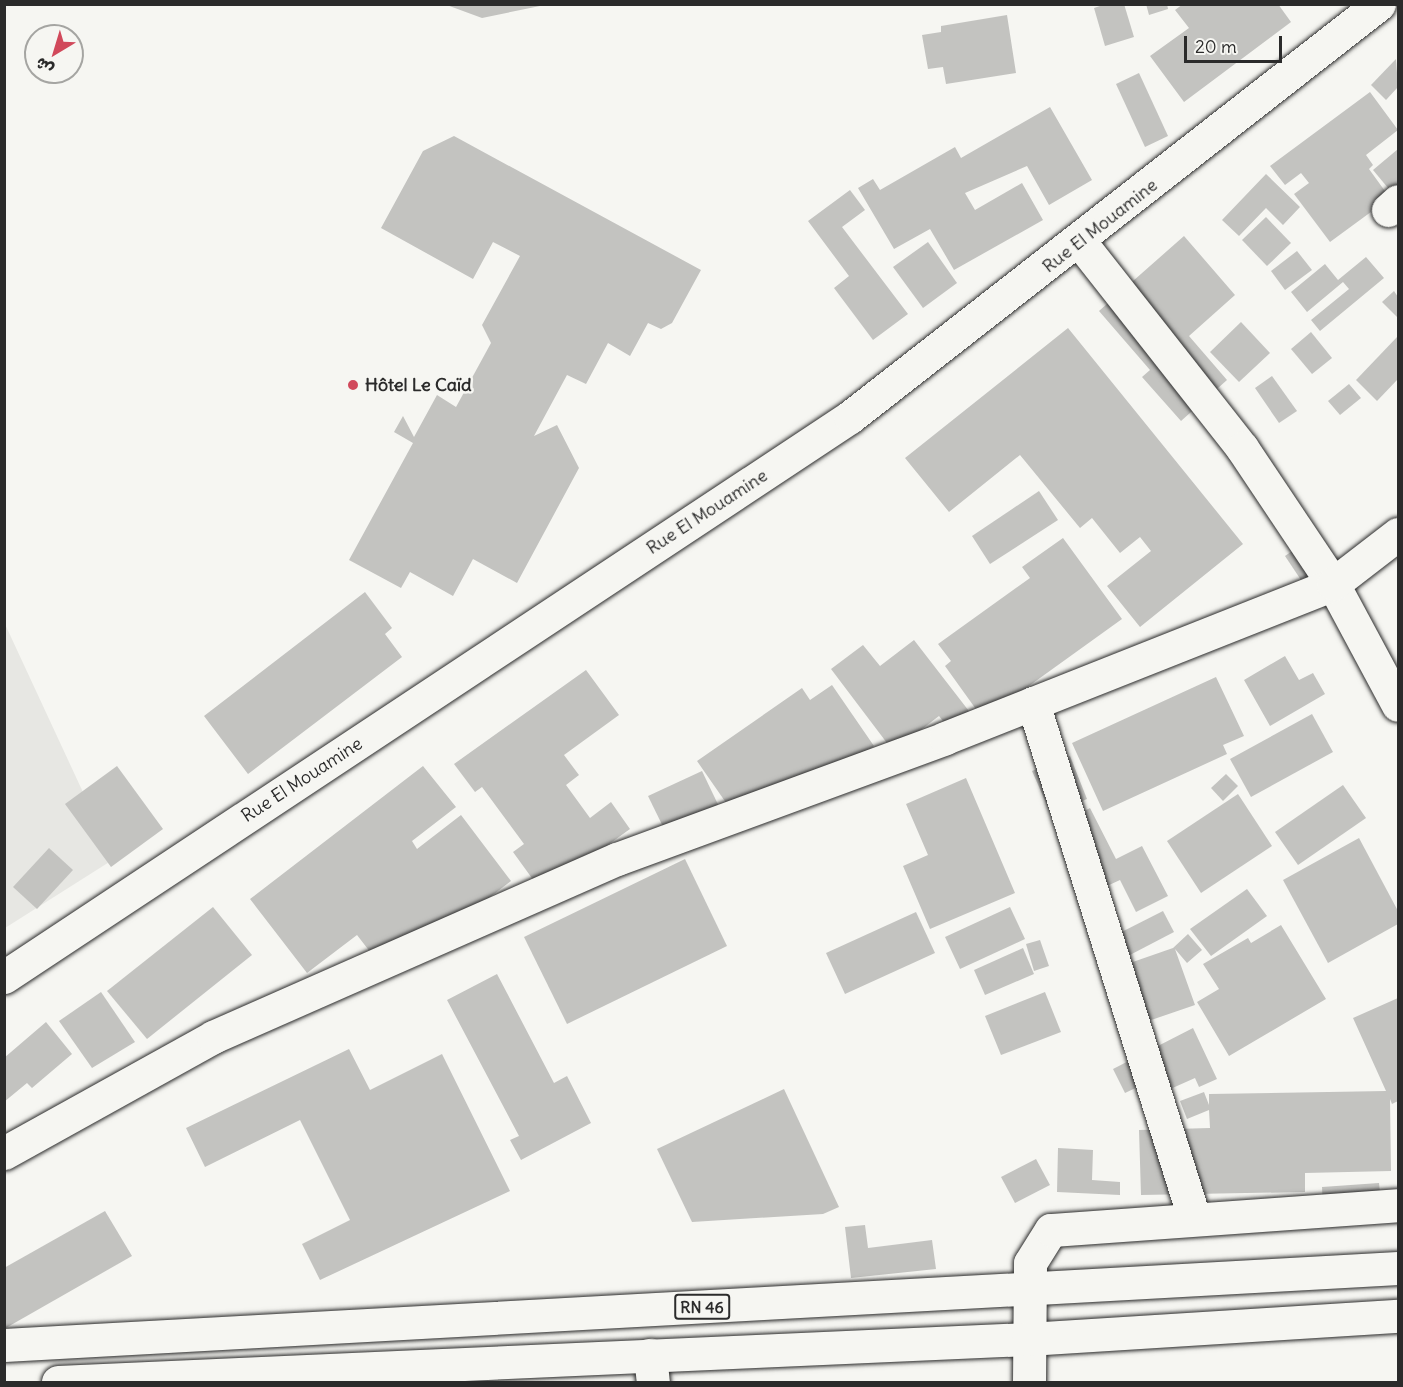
<!DOCTYPE html>
<meta charset="utf-8">
<style>
body{margin:0}
#map{position:relative;width:1403px;height:1387px;overflow:hidden;background:#f6f6f2;font-family:Delius,"Playpen Sans Arabic",sans-serif}
div>[style]{position:absolute}
[style*='--x']{left:calc(var(--x)*1px);top:calc(var(--y)*1px);width:calc(var(--w)*1px);rotate:calc(var(--a)*1deg)}
.built>*{inset:0;background:#e7e7e3}
.building>*{inset:0;background:#c3c3c0}
.roads{filter:drop-shadow(0 0 2px #2b2b2b) drop-shadow(0 0 2px #2b2b2b)}
.minor>*{height:33px;margin:-16.5px;padding:0 16.5px;transform-origin:16.5px;border-radius:16.5px;background:#f6f6f2}
.major>*{height:33px;margin:-16.5px;padding:0 16.5px;transform-origin:16.5px;border-radius:16.5px;background:#f6f6f2}
.dots>*{width:16px;height:16px;translate:-50% -50%;box-sizing:border-box;border:3px solid #f6f6f2;border-radius:50%}
span{translate:-50% -50%;white-space:nowrap;text-align:center;line-height:1.15;-webkit-text-stroke:5px #f6f6f2;paint-order:stroke}
.shield-label span{padding:2px 4px;background:#f6f6f2;border:2px solid;border-radius:4px;-webkit-text-stroke-width:0}
.shield-label{font-size:16px;color:#2b2b2b;font-weight:700}
.street-label{font-size:18px;color:#2b2b2b}
.poi-label{font-size:18px;color:#2b2b2b;font-weight:700}
.left{translate:0 -50%;text-align:left}
.frame{position:absolute;inset:0;border:6px solid #2b2b2b;pointer-events:none}
.north{position:absolute;left:24px;top:24px;width:60px;height:60px;box-sizing:border-box;background:#f6f6f2;border:2px solid #a5a5a2;border-radius:50%;rotate:218deg;font-size:16px;font-weight:700;line-height:24px;text-align:center;color:#2b2b2b}
.north::after{content:'';display:block;margin:auto;width:21px;height:27px;background:#d1495b;clip-path:polygon(50% 0,100% 100%,50% 72%,0 100%)}
.scale{position:absolute;left:1184px;top:36px;width:98px;height:27px;box-sizing:border-box;border:3px solid #2b2b2b;border-top:0;padding-left:8px;font-size:18px;line-height:21px;white-space:nowrap;color:#2b2b2b;-webkit-text-stroke:4px #f6f6f2;paint-order:stroke}
</style>
<div id="map">
<div class="built">
<div style="clip-path:polygon(4px 622px,114px 859px,5px 928px,4px 928px)"></div>
</div>
<div class="building">
<div style="clip-path:polygon(444px 4px,540px 4px,540px 6px,482px 18px)"></div>
<div style="clip-path:polygon(1106px 4px,1124px 4px,1134px 37px,1105px 46px,1094px 8px)"></div>
<div style="clip-path:polygon(1146px 4px,1167px 4px,1168px 9px,1149px 15px)"></div>
<div style="clip-path:polygon(1183px 4px,1278px 4px,1291px 22px,1184px 102px,1150px 56px,1189px 28px,1175px 10px)"></div>
<div style="clip-path:polygon(1007px 15px,1016px 73px,946px 84px,943px 67px,928px 69px,922px 35px,941px 32px,941px 26px)"></div>
<div style="clip-path:polygon(1396px 59px,1398px 87px,1386px 100px,1371px 85px)"></div>
<div style="clip-path:polygon(1139px 73px,1168px 136px,1145px 147px,1116px 84px)"></div>
<div style="clip-path:polygon(1370px 92px,1398px 130px,1366px 155px,1373px 165px,1369px 169px,1390px 198px,1330px 242px,1294px 194px,1309px 183px,1301px 173px,1285px 185px,1270px 166px)"></div>
<div style="clip-path:polygon(1050px 107px,1092px 180px,1049px 205px,1027px 166px,965px 193px,975px 210px,1022px 183px,1043px 220px,954px 270px,930px 229px,894px 249px,858px 188px,873px 179px,880px 190px,955px 147px,961px 158px)"></div>
<div style="clip-path:polygon(454px 136px,701px 270px,672px 323px,661px 329px,648px 323px,630px 356px,608px 343px,586px 384px,567px 375px,534px 436px,557px 425px,579px 468px,517px 583px,473px 559px,453px 596px,410px 572px,401px 588px,349px 560px,413px 443px,394px 432px,403px 416px,414px 437px,437px 395px,456px 407px,491px 343px,482px 325px,520px 256px,493px 242px,473px 279px,381px 228px,423px 151px)"></div>
<div style="clip-path:polygon(1398px 149px,1398px 189px,1393px 194px,1373px 170px)"></div>
<div style="clip-path:polygon(1266px 174px,1300px 207px,1283px 225px,1266px 208px,1239px 236px,1222px 220px)"></div>
<div style="clip-path:polygon(850px 190px,865px 210px,842px 227px,908px 314px,873px 340px,834px 288px,849px 276px,808px 221px)"></div>
<div style="clip-path:polygon(1266px 217px,1291px 243px,1267px 266px,1242px 240px)"></div>
<div style="clip-path:polygon(1184px 236px,1235px 295px,1189px 336px,1227px 380px,1181px 421px,1142px 377px,1150px 370px,1099px 311px)"></div>
<div style="clip-path:polygon(928px 242px,957px 283px,923px 308px,893px 267px)"></div>
<div style="clip-path:polygon(1297px 251px,1312px 270px,1285px 290px,1271px 271px)"></div>
<div style="clip-path:polygon(1366px 257px,1384px 278px,1320px 331px,1311px 320px,1349px 289px,1343px 282px,1307px 312px,1291px 292px,1325px 264px,1338px 280px)"></div>
<div style="clip-path:polygon(1394px 291px,1398px 297px,1397px 317px,1382px 302px)"></div>
<div style="clip-path:polygon(1241px 322px,1270px 353px,1239px 382px,1210px 352px)"></div>
<div style="clip-path:polygon(1068px 328px,1243px 544px,1140px 627px,1107px 586px,1151px 551px,1140px 537px,1120px 553px,1092px 518px,1080px 528px,1020px 455px,949px 512px,905px 458px)"></div>
<div style="clip-path:polygon(1311px 332px,1332px 358px,1312px 374px,1291px 349px)"></div>
<div style="clip-path:polygon(1398px 336px,1398px 379px,1377px 401px,1356px 380px)"></div>
<div style="clip-path:polygon(1272px 376px,1297px 411px,1279px 423px,1255px 388px)"></div>
<div style="clip-path:polygon(1349px 384px,1361px 398px,1340px 415px,1328px 401px)"></div>
<div style="clip-path:polygon(1039px 491px,1058px 520px,990px 564px,972px 536px)"></div>
<div style="clip-path:polygon(1063px 538px,1122px 619px,983px 719px,945px 666px,951px 661px,938px 644px,1030px 578px,1022px 567px)"></div>
<div style="clip-path:polygon(1308px 540px,1324px 564px,1301px 580px,1285px 556px)"></div>
<div style="clip-path:polygon(365px 592px,392px 628px,385px 634px,402px 657px,248px 774px,204px 716px)"></div>
<div style="clip-path:polygon(914px 640px,972px 715px,951px 731px,939px 716px,893px 751px,831px 669px,863px 645px,880px 666px)"></div>
<div style="clip-path:polygon(1285px 656px,1299px 680px,1313px 673px,1325px 694px,1270px 726px,1244px 680px)"></div>
<div style="clip-path:polygon(586px 670px,619px 715px,564px 755px,579px 775px,566px 785px,590px 818px,611px 802px,630px 829px,542px 892px,513px 852px,524px 844px,482px 787px,475px 792px,454px 764px)"></div>
<div style="clip-path:polygon(1216px 677px,1244px 736px,1223px 745px,1227px 754px,1103px 811px,1072px 743px)"></div>
<div style="clip-path:polygon(832px 685px,874px 746px,810px 790px,738px 820px,697px 761px,802px 688px,810px 700px)"></div>
<div style="clip-path:polygon(1312px 714px,1333px 752px,1251px 797px,1230px 759px)"></div>
<div style="clip-path:polygon(1070px 756px,1087px 799px,1051px 814px,1032px 771px)"></div>
<div style="clip-path:polygon(117px 766px,163px 829px,111px 867px,65px 804px)"></div>
<div style="clip-path:polygon(423px 766px,456px 807px,412px 841px,417px 849px,461px 815px,511px 881px,388px 975px,357px 935px,307px 973px,250px 899px)"></div>
<div style="clip-path:polygon(702px 771px,724px 817px,671px 843px,648px 796px)"></div>
<div style="clip-path:polygon(1226px 774px,1238px 786px,1223px 801px,1211px 788px)"></div>
<div style="clip-path:polygon(966px 778px,1015px 893px,930px 929px,903px 866px,928px 855px,906px 804px)"></div>
<div style="clip-path:polygon(1343px 785px,1366px 818px,1298px 865px,1275px 832px)"></div>
<div style="clip-path:polygon(1238px 794px,1272px 846px,1201px 893px,1167px 841px)"></div>
<div style="clip-path:polygon(1090px 808px,1116px 859px,1142px 846px,1168px 896px,1136px 912px,1120px 880px,1094px 892px,1059px 824px)"></div>
<div style="clip-path:polygon(1359px 838px,1398px 911px,1398px 924px,1328px 963px,1283px 880px)"></div>
<div style="clip-path:polygon(49px 848px,73px 870px,37px 909px,13px 887px)"></div>
<div style="clip-path:polygon(685px 859px,727px 946px,567px 1024px,524px 937px)"></div>
<div style="clip-path:polygon(1247px 889px,1267px 916px,1211px 956px,1190px 929px)"></div>
<div style="clip-path:polygon(213px 907px,252px 955px,147px 1039px,107px 991px)"></div>
<div style="clip-path:polygon(1010px 907px,1025px 939px,960px 969px,945px 937px)"></div>
<div style="clip-path:polygon(1163px 911px,1174px 932px,1103px 969px,1092px 947px)"></div>
<div style="clip-path:polygon(916px 912px,935px 953px,845px 994px,826px 953px)"></div>
<div style="clip-path:polygon(1281px 925px,1326px 999px,1229px 1056px,1197px 1002px,1219px 989px,1203px 964px,1248px 938px,1251px 943px)"></div>
<div style="clip-path:polygon(1188px 934px,1202px 950px,1187px 963px,1175px 949px,1195px 1005px,1125px 1029px,1104px 972px,1173px 948px)"></div>
<div style="clip-path:polygon(1040px 940px,1049px 966px,1034px 971px,1026px 944px)"></div>
<div style="clip-path:polygon(1023px 948px,1034px 974px,985px 995px,974px 970px)"></div>
<div style="clip-path:polygon(497px 974px,554px 1083px,567px 1076px,591px 1123px,521px 1160px,510px 1140px,519px 1136px,447px 1000px)"></div>
<div style="clip-path:polygon(101px 992px,135px 1042px,92px 1068px,59px 1021px)"></div>
<div style="clip-path:polygon(1045px 992px,1061px 1032px,1001px 1055px,985px 1016px)"></div>
<div style="clip-path:polygon(1398px 998px,1398px 1101px,1392px 1104px,1390px 1099px,1391px 1171px,1305px 1173px,1305px 1192px,1141px 1195px,1139px 1130px,1210px 1128px,1209px 1110px,1187px 1119px,1180px 1101px,1204px 1092px,1209px 1105px,1209px 1094px,1386px 1091px,1353px 1018px)"></div>
<div style="clip-path:polygon(46px 1022px,72px 1054px,32px 1088px,27px 1083px,4px 1102px,4px 1058px)"></div>
<div style="clip-path:polygon(1193px 1028px,1217px 1079px,1199px 1087px,1195px 1078px,1168px 1090px,1161px 1076px,1125px 1093px,1113px 1069px)"></div>
<div style="clip-path:polygon(349px 1049px,370px 1090px,442px 1054px,510px 1191px,320px 1280px,302px 1244px,350px 1220px,300px 1120px,205px 1167px,186px 1128px)"></div>
<div style="clip-path:polygon(784px 1089px,839px 1207px,823px 1214px,692px 1222px,657px 1149px)"></div>
<div style="clip-path:polygon(1058px 1148px,1093px 1150px,1092px 1180px,1120px 1182px,1120px 1195px,1057px 1192px)"></div>
<div style="clip-path:polygon(1036px 1159px,1050px 1185px,1015px 1203px,1001px 1177px)"></div>
<div style="clip-path:polygon(1379px 1183px,1381px 1203px,1323px 1207px,1322px 1187px)"></div>
<div style="clip-path:polygon(105px 1211px,132px 1256px,4px 1329px,4px 1268px)"></div>
<div style="clip-path:polygon(865px 1225px,868px 1248px,932px 1240px,936px 1269px,851px 1278px,845px 1227px)"></div>
</div>
<div class="roads">
<div class="minor">
<div style="--x:1388;--y:210;--w:13;--a:-42"></div>
<div style="--x:1080;--y:242;--w:262;--a:51.8"></div>
<div style="--x:1242;--y:448;--w:164;--a:56.2"></div>
<div style="--x:1333;--y:584;--w:137;--a:61.8"></div>
<div style="--x:1033;--y:703;--w:540;--a:72.64"></div>
<div style="--x:4;--y:1153;--w:239;--a:-29"></div>
<div style="--x:213;--y:1037;--w:441;--a:-23.8"></div>
<div style="--x:617;--y:859;--w:350;--a:-20.2"></div>
<div style="--x:945;--y:738;--w:417;--a:-21.6"></div>
<div style="--x:1333;--y:584;--w:82;--a:-37.6"></div>
<div style="--x:650;--y:1355;--w:27;--a:84"></div>
<div style="--x:1029;--y:1382;--w:119;--a:-89.5"></div>
<div style="--x:1030;--y:1263;--w:39;--a:-58"></div>
<div style="--x:1051;--y:1230;--w:348;--a:-4.1"></div>
</div>
<div class="major">
<div style="--x:4;--y:977;--w:1015;--a:-33.5"></div>
<div style="--x:850;--y:417;--w:671;--a:-37.98"></div>
<div style="--x:4;--y:1345;--w:1396;--a:-3.16"></div>
<div style="--x:58;--y:1382;--w:971;--a:-2.54"></div>
<div style="--x:1028;--y:1339;--w:371;--a:-3.6"></div>
</div>
</div>
<div class="dots">
<div style="left:353px;top:385px;background:#d1495b"></div>
</div>
<div class="shield-label">
<span style="left:702px;top:1307px">RN 46</span>
</div>
<div class="street-label">
<span style="left:1100px;top:226px;rotate:-38deg">Rue El Mouamine</span>
<span style="left:707px;top:512px;rotate:-33deg">Rue El Mouamine</span>
<span style="left:302px;top:780px;rotate:-33deg">Rue El Mouamine</span>
</div>
<div class="poi-label">
<span class="left" style="left:365px;top:385px">Hôtel Le Caïd</span>
</div>
<div class="frame"></div>
<div class="north">ش</div>
<div class="scale">20 m</div>
</div>
